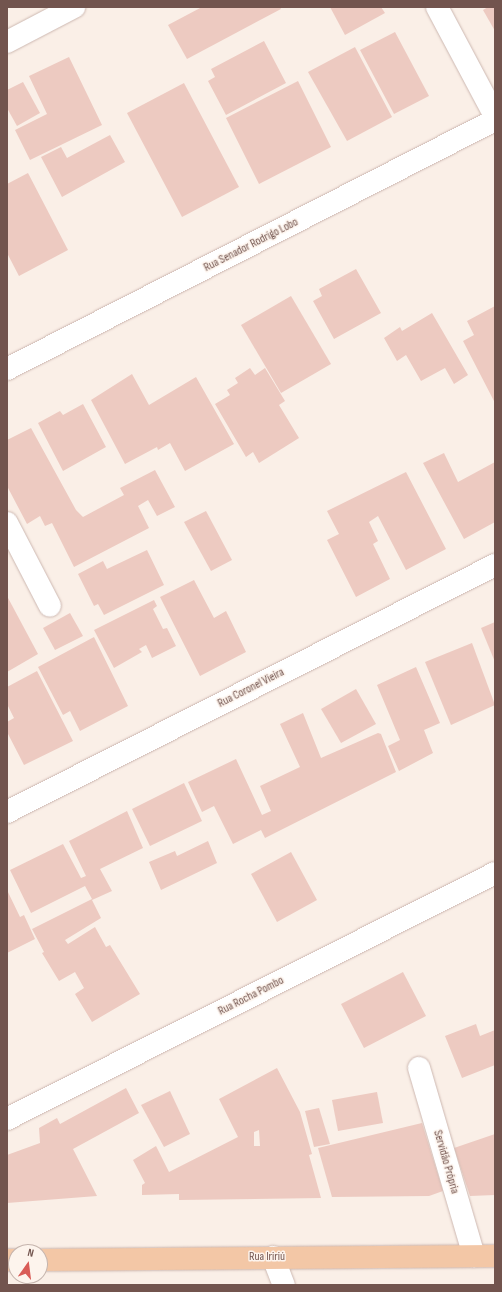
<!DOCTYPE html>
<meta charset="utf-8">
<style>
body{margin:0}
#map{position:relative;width:502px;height:1292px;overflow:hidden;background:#faefe7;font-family:"Sofia Sans Condensed",sans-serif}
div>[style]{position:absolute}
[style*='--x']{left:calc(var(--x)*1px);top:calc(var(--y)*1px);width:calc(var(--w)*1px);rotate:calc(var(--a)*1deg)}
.building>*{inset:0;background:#edcac1}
.roads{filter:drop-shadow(0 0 1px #cdb8b1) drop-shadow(0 0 1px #cdb8b1)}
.minor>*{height:22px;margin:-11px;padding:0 11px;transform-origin:11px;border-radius:11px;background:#fff}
.tertiary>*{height:22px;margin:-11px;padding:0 11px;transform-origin:11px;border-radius:11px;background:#fff}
.primary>*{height:22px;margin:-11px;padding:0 11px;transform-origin:11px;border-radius:11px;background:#f3c7a6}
span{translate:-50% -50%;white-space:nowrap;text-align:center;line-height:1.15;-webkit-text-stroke:3px #fdf4ed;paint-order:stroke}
.street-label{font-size:12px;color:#72544e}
.frame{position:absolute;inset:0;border:8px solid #72544e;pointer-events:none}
.north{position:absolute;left:8px;top:1244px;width:40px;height:40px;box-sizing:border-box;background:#fdf4ed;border:1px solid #c5b4ad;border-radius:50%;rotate:14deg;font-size:11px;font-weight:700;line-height:16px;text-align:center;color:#72544e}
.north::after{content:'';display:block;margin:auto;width:14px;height:18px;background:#d95c57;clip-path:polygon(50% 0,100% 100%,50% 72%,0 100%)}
</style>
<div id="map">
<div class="building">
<div style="clip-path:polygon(202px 7px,280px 7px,281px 9px,187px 59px,168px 25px)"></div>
<div style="clip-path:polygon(330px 7px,381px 7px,385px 13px,345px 35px)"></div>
<div style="clip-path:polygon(488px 7px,495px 7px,495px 31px,483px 10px)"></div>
<div style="clip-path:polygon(395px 32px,429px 96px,394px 114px,360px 50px)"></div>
<div style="clip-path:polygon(264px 41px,286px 83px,226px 115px,208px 81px,215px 77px,211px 69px)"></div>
<div style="clip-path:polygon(355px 47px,392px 117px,347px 141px,308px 72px)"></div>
<div style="clip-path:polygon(69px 57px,102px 125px,30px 160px,15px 130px,47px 114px,29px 76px)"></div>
<div style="clip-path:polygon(298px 81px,331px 147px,259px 184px,226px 118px)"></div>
<div style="clip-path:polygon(23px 82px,40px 113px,17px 126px,7px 108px,7px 90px)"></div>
<div style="clip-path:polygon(184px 83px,239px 187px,182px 217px,127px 113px)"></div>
<div style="clip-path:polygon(110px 135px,125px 162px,62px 197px,41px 157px,61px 147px,67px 158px)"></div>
<div style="clip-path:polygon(28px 173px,68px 250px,19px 276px,7px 253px,7px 184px)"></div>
<div style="clip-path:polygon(356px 269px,381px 313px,334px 339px,313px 301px,322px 296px,319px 289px)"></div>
<div style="clip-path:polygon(291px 296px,331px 364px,281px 393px,241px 325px)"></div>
<div style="clip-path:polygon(495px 306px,495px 403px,463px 341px,474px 335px,467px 321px)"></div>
<div style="clip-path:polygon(432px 313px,468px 375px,454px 384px,445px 368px,421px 381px,406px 355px,397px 361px,384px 338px,400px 327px,402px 331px)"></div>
<div style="clip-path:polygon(250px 368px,255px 375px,265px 368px,285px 401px,279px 405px,299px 438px,259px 463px,253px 452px,246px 457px,215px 404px,230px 395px,227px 390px,238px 383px,235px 378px)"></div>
<div style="clip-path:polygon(132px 374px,149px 405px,196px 377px,234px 444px,185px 471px,170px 443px,158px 450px,157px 447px,125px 464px,91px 400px)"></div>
<div style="clip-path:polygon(83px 404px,106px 447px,63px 471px,38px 423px,60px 411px,63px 415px)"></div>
<div style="clip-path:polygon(31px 428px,76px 510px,83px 517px,124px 495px,120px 488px,155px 470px,175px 507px,157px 516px,148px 500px,138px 506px,149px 528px,74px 567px,52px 523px,45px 526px,40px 516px,27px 524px,7px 486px,7px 440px)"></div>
<div style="clip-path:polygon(444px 453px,458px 482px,495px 462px,495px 522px,464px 539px,423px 463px)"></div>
<div style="clip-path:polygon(406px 472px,446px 549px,406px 570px,378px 516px,369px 522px,378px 541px,373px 544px,390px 579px,356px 597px,327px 540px,339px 534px,327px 511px)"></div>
<div style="clip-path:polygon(206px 511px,232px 560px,211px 571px,184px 522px)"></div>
<div style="clip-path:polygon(147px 550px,164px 585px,104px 615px,98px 604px,94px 606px,78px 574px,103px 561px,107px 569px)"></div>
<div style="clip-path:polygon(194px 580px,214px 618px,226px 611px,246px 652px,200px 676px,160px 597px)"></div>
<div style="clip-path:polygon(7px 596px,38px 654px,7px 672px)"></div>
<div style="clip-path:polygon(154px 600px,157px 606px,153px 609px,163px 629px,167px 628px,176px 646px,152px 658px,146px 645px,139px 649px,142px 652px,114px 668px,94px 630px)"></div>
<div style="clip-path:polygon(70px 613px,83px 636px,55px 650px,43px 628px)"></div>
<div style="clip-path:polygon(495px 622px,495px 662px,481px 628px)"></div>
<div style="clip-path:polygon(94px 637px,128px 706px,80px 731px,70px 711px,63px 715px,38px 667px)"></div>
<div style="clip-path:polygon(472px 643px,495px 705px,451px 725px,425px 662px)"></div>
<div style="clip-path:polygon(416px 667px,440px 723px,424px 730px,433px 753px,399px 771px,388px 746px,400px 740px,377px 685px)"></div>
<div style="clip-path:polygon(37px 671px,73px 741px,24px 765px,7px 732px,7px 722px,14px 718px,7px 704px,7px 687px)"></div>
<div style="clip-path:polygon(356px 689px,376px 724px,341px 743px,321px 709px)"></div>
<div style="clip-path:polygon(303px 713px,321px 758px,378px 733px,381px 734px,396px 772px,265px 838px,261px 830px,233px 844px,214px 806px,202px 812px,188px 782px,236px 759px,262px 815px,271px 811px,260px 786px,300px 767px,280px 724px)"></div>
<div style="clip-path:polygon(184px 783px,202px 821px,150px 846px,132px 809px)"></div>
<div style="clip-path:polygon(127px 811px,143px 848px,100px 869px,112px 891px,92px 900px,101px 918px,65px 940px,68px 944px,95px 927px,106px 947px,110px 945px,140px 994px,92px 1022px,75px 994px,84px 988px,75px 972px,59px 981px,42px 953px,44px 952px,32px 929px,92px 899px,85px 886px,31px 913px,10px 870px,63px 844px,81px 878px,86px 876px,69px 841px)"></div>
<div style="clip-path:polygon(208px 841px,217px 863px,161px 890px,149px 862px,175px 851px,177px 856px)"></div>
<div style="clip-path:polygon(291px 852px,317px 900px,277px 922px,251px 874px)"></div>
<div style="clip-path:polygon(7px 890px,20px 917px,24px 915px,35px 939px,7px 953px)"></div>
<div style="clip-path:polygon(403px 972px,426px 1016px,364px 1048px,341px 1004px)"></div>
<div style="clip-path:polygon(476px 1024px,480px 1036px,495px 1030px,495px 1065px,462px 1078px,445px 1036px)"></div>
<div style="clip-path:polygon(evenodd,277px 1068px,300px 1112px,312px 1154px,309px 1155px,321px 1198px,179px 1200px,179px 1194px,142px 1195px,142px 1185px,145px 1183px,133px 1160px,156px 1146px,169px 1172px,238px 1137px,219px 1099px,277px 1068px,259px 1130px,260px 1146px,254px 1146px,254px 1132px,259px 1130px)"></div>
<div style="clip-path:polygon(126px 1088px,139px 1113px,73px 1149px,97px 1196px,7px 1203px,7px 1155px,40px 1143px,39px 1128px,57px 1118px,60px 1124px)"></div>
<div style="clip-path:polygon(170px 1091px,190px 1134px,164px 1147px,141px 1105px)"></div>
<div style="clip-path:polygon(377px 1092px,383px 1123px,338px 1131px,332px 1100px)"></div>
<div style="clip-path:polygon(319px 1108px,330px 1144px,314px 1147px,305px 1111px)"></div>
<div style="clip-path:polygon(422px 1123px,443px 1191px,429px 1196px,332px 1197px,318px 1148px)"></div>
<div style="clip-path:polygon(495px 1134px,495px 1195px,470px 1196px,454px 1148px)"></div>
</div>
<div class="roads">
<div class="minor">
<div style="--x:437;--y:7;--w:123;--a:62"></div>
<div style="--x:7;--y:42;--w:76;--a:-27.6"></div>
<div style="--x:7;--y:523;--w:93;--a:62.6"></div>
<div style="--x:7;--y:812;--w:547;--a:-26.85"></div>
<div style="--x:419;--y:1068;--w:196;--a:73.7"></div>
<div style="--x:7;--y:1119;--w:546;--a:-26.75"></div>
<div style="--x:273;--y:1257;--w:30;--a:69"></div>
</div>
<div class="tertiary">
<div style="--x:7;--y:369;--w:548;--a:-27.03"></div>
</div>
<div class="primary">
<div style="--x:7;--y:1260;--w:9;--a:0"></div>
<div style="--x:40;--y:1260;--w:455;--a:-0.5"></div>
</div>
</div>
<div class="street-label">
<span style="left:251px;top:245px;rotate:-27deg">Rua Senador Rodrigo Lobo</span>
<span style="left:251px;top:688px;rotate:-27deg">Rua Coronel Vieira</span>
<span style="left:251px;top:996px;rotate:-27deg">Rua Rocha Pombo</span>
<span style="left:446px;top:1162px;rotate:74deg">Servidão Própria</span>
<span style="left:267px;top:1257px">Rua Iririú</span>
</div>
<div class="frame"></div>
<div class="north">N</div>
</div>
